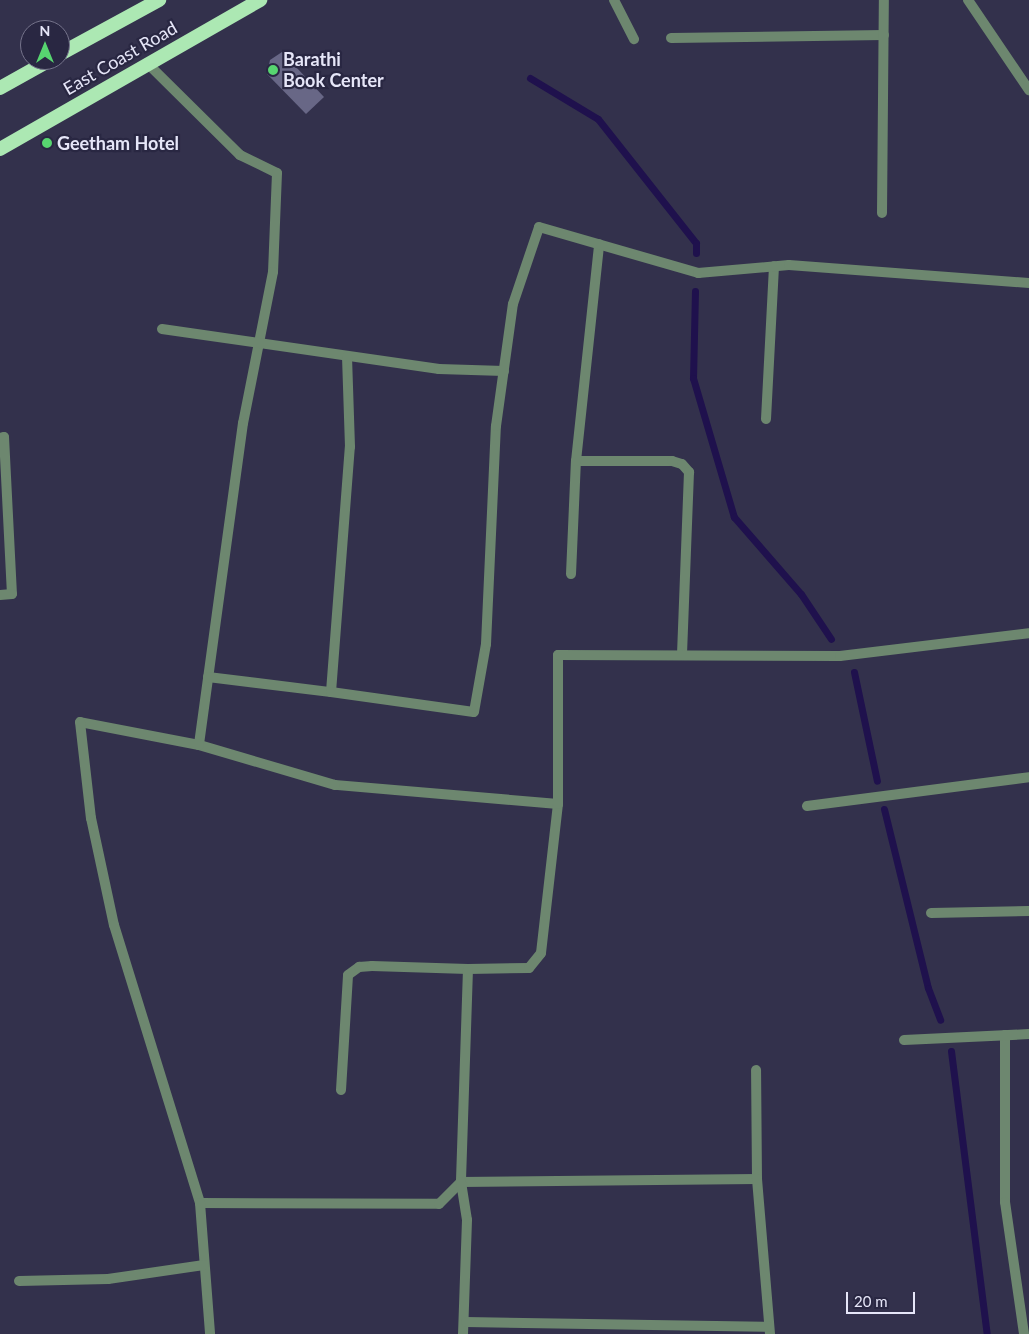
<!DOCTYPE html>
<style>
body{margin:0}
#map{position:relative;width:1029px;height:1334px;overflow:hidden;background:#33314c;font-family:Lato,sans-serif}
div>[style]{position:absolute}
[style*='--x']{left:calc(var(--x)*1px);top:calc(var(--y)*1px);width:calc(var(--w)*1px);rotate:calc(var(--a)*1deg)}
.stream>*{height:7px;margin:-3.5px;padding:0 3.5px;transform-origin:3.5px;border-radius:3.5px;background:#1f114d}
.building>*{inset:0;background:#686786}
.minor>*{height:10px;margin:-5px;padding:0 5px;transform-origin:5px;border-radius:5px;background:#6d876f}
.tertiary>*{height:10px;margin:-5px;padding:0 5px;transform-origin:5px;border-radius:5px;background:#6d876f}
.trunk>*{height:14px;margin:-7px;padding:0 7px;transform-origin:7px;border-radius:7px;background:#ace8b3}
.dots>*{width:14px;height:14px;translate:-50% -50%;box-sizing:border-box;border:2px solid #292742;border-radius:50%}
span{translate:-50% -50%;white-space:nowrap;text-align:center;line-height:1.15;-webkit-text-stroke:4.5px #292742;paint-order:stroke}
.street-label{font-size:18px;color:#e6e6f8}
.poi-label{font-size:18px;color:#e6e6f8;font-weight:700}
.left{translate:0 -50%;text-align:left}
.north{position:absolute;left:20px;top:20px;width:50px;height:50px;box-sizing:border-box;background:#292742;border:1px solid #75738b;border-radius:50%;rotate:0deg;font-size:14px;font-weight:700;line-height:20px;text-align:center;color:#e6e6f8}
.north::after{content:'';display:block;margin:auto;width:18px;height:22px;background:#57d570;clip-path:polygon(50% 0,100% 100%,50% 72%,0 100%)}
.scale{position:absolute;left:846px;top:1292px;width:69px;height:22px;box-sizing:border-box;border:2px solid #e6e6f8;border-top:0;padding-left:6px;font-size:15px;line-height:18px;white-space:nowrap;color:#e6e6f8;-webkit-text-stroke:4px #292742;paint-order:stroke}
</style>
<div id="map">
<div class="stream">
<div style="--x:530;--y:78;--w:79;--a:31.1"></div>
<div style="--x:598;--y:119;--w:158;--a:51.7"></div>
<div style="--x:696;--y:243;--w:10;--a:90"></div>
<div style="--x:695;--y:291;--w:87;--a:91.3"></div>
<div style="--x:693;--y:378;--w:145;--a:73.6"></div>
<div style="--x:734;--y:517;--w:102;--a:49"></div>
<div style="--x:801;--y:594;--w:54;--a:56.3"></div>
<div style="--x:854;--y:672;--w:111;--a:78.1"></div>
<div style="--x:884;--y:809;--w:184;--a:76.2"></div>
<div style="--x:928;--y:988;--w:34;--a:69"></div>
<div style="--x:951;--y:1051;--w:285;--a:82.8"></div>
</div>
<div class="building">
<div style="clip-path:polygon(282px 52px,324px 97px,306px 114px,267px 74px,270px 60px)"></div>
</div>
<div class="minor">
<div style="--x:614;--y:0;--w:44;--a:62.9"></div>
<div style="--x:671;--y:38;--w:213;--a:-0.8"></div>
<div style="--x:147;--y:63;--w:131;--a:44.7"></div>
<div style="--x:240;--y:155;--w:41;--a:25.9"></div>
<div style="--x:277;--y:173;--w:99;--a:92.3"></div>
<div style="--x:273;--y:272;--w:154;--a:101.2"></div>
<div style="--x:243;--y:423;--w:325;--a:97.8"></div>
<div style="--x:882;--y:213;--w:213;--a:-89.5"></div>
<div style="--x:162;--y:329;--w:280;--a:8.2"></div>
<div style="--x:439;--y:369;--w:65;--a:1.8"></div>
<div style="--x:766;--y:419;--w:153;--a:-87"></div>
<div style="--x:0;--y:438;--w:4;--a:-14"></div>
<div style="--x:4;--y:437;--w:157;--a:87.1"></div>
<div style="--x:12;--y:594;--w:12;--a:175"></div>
<div style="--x:576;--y:461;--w:96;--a:0"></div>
<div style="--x:672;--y:461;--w:10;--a:17"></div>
<div style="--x:682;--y:464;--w:11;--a:49"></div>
<div style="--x:689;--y:472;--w:183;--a:92.2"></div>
<div style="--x:571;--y:574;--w:113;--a:-87.5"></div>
<div style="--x:576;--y:461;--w:218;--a:-83.9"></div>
<div style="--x:208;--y:677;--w:124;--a:7"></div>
<div style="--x:331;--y:692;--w:246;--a:-85.6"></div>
<div style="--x:350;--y:447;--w:90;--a:-91.9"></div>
<div style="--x:331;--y:692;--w:144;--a:8"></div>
<div style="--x:474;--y:712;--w:69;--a:-80"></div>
<div style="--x:486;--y:644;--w:218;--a:-87.4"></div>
<div style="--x:496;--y:426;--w:123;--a:-82.1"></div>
<div style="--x:513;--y:304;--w:81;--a:-71.3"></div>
<div style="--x:539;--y:227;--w:166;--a:16.1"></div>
<div style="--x:698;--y:273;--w:91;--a:-5"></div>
<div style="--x:789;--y:265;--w:241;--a:4.3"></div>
<div style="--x:558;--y:804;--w:224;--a:-175.1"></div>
<div style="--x:335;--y:785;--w:142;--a:-163.6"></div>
<div style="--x:199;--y:745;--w:121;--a:-169.1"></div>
<div style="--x:80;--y:722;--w:97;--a:83.5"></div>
<div style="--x:91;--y:818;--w:109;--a:77.9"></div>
<div style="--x:114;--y:925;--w:291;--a:72.8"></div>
<div style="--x:200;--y:1203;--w:239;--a:0.2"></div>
<div style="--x:439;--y:1204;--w:31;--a:-45"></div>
<div style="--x:461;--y:1182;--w:296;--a:-0.6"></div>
<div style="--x:757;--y:1179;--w:109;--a:-90.5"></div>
<div style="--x:807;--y:806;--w:224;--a:-7.4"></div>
<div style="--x:931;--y:913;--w:98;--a:-1.2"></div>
<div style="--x:468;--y:969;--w:61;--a:-0.9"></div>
<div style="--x:529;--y:968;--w:19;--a:-51"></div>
<div style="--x:541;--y:953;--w:150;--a:-83.5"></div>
<div style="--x:558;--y:804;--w:149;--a:-90"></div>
<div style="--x:558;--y:655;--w:282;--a:0.2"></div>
<div style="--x:840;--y:656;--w:190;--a:-6.9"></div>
<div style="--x:1005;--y:1035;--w:167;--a:90"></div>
<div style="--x:1005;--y:1202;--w:133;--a:81.8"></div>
<div style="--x:904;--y:1040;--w:125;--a:-2.7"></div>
<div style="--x:341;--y:1090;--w:115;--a:-86.5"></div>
<div style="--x:348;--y:975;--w:14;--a:-36"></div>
<div style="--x:359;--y:967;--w:13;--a:-4"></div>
<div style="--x:372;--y:966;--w:96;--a:1.8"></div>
<div style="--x:468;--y:969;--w:213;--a:91.9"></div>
<div style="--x:461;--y:1182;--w:38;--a:81"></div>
<div style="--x:467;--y:1220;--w:114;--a:92"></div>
<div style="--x:757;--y:1179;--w:156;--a:85.2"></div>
<div style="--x:200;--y:1203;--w:131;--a:85.6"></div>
<div style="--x:19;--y:1281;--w:89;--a:-1.3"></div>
<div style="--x:108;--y:1279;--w:97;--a:-8.3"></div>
<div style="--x:466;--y:1322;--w:303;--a:0.9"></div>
</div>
<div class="tertiary">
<div style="--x:968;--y:0;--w:109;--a:55.9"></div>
</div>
<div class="trunk">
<div style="--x:60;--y:54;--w:113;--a:-28.6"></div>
<div style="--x:0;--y:88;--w:57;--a:-29.2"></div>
<div style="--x:0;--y:149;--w:300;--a:-29.8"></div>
</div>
<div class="dots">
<div style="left:273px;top:70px;background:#57d570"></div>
<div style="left:47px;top:143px;background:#57d570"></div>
</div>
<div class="street-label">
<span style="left:120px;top:58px;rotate:-30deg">East Coast Road</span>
</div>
<div class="poi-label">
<span class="left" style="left:283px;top:70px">Barathi<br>Book Center</span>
<span class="left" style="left:57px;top:143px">Geetham Hotel</span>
</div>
<div class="north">N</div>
<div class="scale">20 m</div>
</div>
